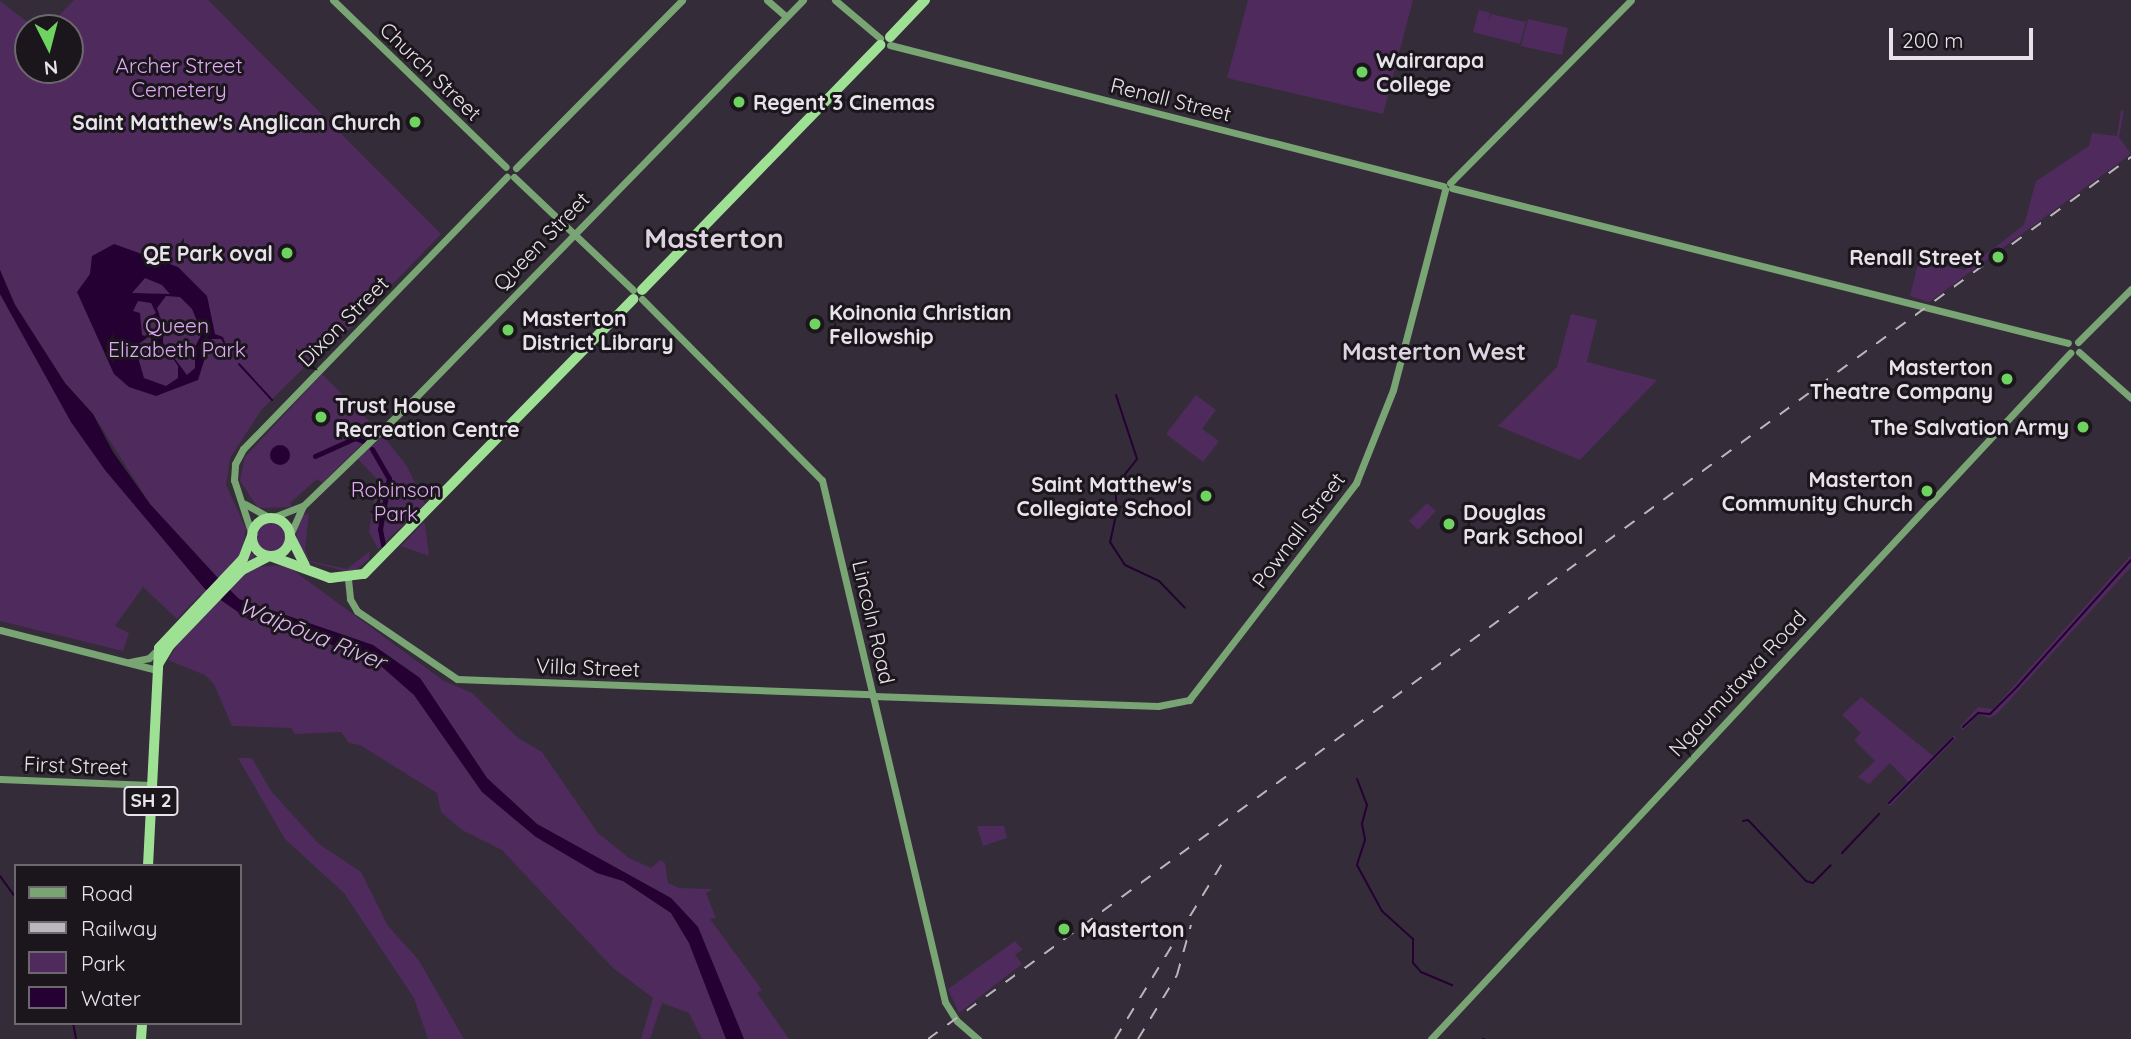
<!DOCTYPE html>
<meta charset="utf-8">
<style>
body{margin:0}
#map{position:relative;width:2131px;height:1039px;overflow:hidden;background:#342c38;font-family:Quicksand,sans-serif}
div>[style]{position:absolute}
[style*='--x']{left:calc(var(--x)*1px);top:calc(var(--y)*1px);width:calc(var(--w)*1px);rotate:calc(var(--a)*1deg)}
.green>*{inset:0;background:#4f2a5d}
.round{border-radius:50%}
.water>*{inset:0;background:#250032}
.stream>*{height:2px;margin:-1px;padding:0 1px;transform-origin:1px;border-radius:1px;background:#250032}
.canal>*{height:5px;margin:-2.5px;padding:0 2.5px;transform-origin:2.5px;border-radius:2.5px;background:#250032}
.secondary>*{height:7px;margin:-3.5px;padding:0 3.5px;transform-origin:3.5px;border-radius:3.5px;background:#79a473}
.highway>*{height:10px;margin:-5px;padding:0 5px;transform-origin:5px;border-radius:5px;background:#9ee194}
.highway>.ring{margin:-5px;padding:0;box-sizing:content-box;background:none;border:10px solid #9ee194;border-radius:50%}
.rail>*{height:2px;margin-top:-1px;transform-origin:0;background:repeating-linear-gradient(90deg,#bbb5be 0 12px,transparent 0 24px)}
.dots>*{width:19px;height:19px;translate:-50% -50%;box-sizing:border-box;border:4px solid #1a161b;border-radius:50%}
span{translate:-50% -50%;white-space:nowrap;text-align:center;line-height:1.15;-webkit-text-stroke:6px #1a161b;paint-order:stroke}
.shield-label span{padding:2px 5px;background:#1a161b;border:2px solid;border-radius:5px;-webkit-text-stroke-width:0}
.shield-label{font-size:19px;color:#e8e3eb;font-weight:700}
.poi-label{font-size:21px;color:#e8e3eb;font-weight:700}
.left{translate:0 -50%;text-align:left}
.right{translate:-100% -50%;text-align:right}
.park-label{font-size:21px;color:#e0a8f6}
.street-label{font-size:21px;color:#e8e3eb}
.water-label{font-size:23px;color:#e1b7f2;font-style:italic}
.quarter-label{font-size:24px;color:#dcd2e0;font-weight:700}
.district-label{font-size:28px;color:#dcd2e0;font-weight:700}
.legend{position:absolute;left:14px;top:864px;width:228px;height:161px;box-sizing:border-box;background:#1a161b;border:2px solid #6c686e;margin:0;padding:9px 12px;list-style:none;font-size:21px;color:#e8e3eb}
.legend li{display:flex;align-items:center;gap:14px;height:35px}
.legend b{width:35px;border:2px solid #6c686e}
.north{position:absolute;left:14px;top:14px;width:70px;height:70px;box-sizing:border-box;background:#1a161b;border:2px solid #6c686e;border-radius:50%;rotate:174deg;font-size:19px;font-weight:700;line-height:28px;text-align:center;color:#e8e3eb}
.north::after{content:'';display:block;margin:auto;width:24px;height:32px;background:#6ed360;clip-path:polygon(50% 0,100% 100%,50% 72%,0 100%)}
.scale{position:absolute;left:1889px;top:28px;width:144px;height:32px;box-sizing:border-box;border:4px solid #e8e3eb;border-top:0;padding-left:9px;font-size:21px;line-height:24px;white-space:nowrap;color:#e8e3eb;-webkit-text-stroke:5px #1a161b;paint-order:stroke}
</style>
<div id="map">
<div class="green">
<div style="clip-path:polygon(74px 0,208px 0,441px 234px,330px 349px,326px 346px,262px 409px,230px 458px,226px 485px,246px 529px,242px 553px,231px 564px,236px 568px,250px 551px,255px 557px,244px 564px,254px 567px,286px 565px,444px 681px,472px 693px,518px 738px,542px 752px,598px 833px,629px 858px,651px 868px,660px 860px,665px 863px,668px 883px,679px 888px,713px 889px,706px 893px,716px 918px,710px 919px,762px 990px,757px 993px,789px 1039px,744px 1039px,698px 927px,671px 898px,537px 824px,487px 778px,420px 678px,373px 645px,239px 599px,224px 584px,220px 599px,238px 612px,302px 632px,381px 666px,414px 695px,482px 792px,536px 837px,597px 873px,623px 881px,671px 913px,689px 943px,726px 1039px,702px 1039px,689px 1013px,662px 1003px,650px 1039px,641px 1039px,653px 998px,613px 968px,502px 850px,462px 830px,441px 812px,437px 793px,360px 745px,349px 743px,341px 732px,295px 734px,291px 728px,232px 726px,214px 684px,205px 675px,168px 660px,205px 600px,200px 595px,177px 619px,143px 587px,115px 626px,129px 633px,123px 651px,0 621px,0 294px,71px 422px,105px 470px,205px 589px,212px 593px,222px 582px,150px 504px,93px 414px,65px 383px,15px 304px,0 270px,0 1px,35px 28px,28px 28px,28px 70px,70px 70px,70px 28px,47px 28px)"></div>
<div style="clip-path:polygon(1248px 0,1413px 0,1383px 114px,1227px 78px)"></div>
<div style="clip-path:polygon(1479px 10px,1490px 13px,1488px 23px,1491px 14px,1526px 22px,1520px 44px,1473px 32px)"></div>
<div style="clip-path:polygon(1528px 19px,1568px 28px,1562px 55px,1521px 46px)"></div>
<div style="clip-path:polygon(2121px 110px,2124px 111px,2119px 137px,2131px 154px,1929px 302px,1910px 296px,1919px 260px,1965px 270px,2024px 225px,2036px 181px,2089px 146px,2092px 133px,2117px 136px)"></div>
<div style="clip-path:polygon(1571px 314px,1597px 320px,1587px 362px,1657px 380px,1580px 460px,1498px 426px,1557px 367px)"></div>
<div style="clip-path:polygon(322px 374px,377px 429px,322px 483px,317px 479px,290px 503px,292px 507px,258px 508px,240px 481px,245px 457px)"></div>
<div style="clip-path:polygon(1196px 395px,1216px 410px,1202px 429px,1219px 441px,1203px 462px,1166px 434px)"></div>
<div style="clip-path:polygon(383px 436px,407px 466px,425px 504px,378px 549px,369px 532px,377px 479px,358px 459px)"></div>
<div style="clip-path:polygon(1427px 503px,1436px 511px,1418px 530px,1409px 521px)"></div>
<div style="clip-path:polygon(309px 513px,305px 549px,310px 561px,347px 569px,370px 551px,369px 559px,356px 570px,345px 571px,310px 562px,297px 542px,296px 529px,301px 516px)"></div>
<div class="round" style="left:255px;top:521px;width:32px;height:32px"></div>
<div style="clip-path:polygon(424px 522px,425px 524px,429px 556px,401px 546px)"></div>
<div style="clip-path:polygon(2131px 555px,2131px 567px,1997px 714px,1989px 718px,1979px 714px,1963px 730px,1960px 727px,1978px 707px,1993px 709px)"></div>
<div style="clip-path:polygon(1861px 697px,1933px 756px,1954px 735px,1956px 738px,1890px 806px,1887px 803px,1908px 782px,1890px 763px,1869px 784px,1858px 777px,1875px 761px,1854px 740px,1861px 733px,1842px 715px)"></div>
<div style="clip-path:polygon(238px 758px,252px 758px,271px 791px,319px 844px,361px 872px,388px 926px,418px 959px,464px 1039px,428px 1039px,414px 998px,344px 893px,285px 839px)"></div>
<div style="clip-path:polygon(977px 826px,1004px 826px,1007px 838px,983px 846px)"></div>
<div style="clip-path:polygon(1015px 941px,1023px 950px,1015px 954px,1022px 964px,959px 1013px,948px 989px)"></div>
</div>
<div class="water">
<div style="clip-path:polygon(evenodd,114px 244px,178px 267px,207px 296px,215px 334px,223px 337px,229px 353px,221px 339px,211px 339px,198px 380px,156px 396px,129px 387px,114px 374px,77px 292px,90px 274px,92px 256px,114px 244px,145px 278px,162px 285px,170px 294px,132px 293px,145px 278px,114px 244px,166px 296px,180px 297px,192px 309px,202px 333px,195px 347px,195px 368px,187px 375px,163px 343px,163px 327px,151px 336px,151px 342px,166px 348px,178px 366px,178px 378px,166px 386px,144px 378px,135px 347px,148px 337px,142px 335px,140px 313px,133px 311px,138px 301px,151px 303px,156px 313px,150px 317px,161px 320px,157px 308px,166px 296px)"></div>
<div style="clip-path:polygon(0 270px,15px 305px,65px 383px,93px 414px,113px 452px,150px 504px,216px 576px,239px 599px,373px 645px,420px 678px,487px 778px,537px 824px,671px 898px,698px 927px,744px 1039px,726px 1039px,689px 943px,671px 913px,623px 881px,597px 873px,536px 837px,482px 792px,414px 695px,381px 666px,302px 632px,238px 612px,205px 589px,105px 470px,71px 422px,0 294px)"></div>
<div class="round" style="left:270px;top:445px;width:20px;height:20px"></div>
</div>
<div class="stream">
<div style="--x:239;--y:364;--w:49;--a:47.5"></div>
<div style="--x:1116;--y:395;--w:67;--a:71.8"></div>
<div style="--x:1137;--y:459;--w:36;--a:128"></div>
<div style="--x:1115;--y:487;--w:23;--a:85"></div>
<div style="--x:1117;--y:510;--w:33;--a:102"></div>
<div style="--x:1110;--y:542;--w:27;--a:57"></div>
<div style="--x:1125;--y:565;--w:38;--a:25"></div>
<div style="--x:1159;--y:581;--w:37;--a:46"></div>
<div style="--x:1963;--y:727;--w:21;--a:-43"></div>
<div style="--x:1978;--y:713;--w:12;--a:5"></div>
<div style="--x:1990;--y:714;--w:38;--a:-45"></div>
<div style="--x:2017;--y:687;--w:171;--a:-48.1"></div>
<div style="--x:1357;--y:779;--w:28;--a:69"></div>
<div style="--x:1367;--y:805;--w:20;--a:105"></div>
<div style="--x:1362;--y:824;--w:16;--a:79"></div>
<div style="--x:1365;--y:840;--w:26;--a:108"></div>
<div style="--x:1357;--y:865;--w:52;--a:61.5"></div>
<div style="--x:1382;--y:911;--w:42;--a:42.1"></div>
<div style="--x:1413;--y:939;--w:24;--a:90"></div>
<div style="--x:1413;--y:963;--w:12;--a:48"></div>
<div style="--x:1421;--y:972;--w:34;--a:23"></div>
<div style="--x:1889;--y:803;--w:91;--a:-45.4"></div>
<div style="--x:1743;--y:821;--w:5;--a:-11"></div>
<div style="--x:1748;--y:820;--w:84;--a:46.4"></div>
<div style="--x:1806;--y:881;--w:7;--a:16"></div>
<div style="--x:1813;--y:883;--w:25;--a:-45"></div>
<div style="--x:1842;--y:853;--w:54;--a:-46.5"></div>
<div style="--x:0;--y:876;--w:27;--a:54"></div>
<div style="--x:73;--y:1023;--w:16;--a:79"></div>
<div style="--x:1483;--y:1039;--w:1;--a:0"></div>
</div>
<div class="canal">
<div style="--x:372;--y:449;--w:34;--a:60"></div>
<div style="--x:389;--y:478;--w:52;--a:100"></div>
<div style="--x:380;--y:529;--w:16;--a:79"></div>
<div style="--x:315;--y:456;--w:44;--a:-24.2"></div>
<div style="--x:355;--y:438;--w:9;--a:21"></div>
</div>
<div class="secondary">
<div style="--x:333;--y:0;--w:240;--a:44"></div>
<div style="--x:767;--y:0;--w:23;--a:41"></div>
<div style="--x:835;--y:0;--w:59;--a:40.2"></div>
<div style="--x:890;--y:45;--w:571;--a:14.3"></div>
<div style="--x:516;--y:168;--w:236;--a:-45.3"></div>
<div style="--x:514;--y:177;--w:164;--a:43.5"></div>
<div style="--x:1450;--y:183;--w:257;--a:-45.3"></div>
<div style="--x:1452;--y:188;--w:635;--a:14.12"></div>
<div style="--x:642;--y:299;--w:255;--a:45.2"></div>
<div style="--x:822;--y:480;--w:536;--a:76.74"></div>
<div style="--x:945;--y:1002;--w:22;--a:58"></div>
<div style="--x:957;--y:1021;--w:28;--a:41"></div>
<div style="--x:2078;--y:342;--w:75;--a:-45"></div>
<div style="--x:2079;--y:352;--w:69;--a:41.5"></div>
<div style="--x:245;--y:504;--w:29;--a:29"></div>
<div style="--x:271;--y:518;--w:34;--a:-21"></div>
<div style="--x:252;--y:535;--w:58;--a:-108.1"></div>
<div style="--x:234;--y:480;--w:16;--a:-86"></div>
<div style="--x:235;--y:464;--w:17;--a:-62"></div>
<div style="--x:243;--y:449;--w:379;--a:-45.9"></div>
<div style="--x:290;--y:535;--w:32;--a:-66"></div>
<div style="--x:303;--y:506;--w:151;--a:-43.9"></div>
<div style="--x:412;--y:401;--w:560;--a:-45.72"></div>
<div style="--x:348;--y:579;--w:20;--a:84"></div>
<div style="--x:350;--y:599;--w:14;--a:60"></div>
<div style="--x:357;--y:611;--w:121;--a:34.2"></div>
<div style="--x:457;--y:679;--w:415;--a:2.1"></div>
<div style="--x:0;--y:630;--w:162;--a:14.3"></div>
<div style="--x:130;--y:662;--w:19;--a:-12"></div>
<div style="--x:149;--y:658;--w:14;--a:-45"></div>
<div style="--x:873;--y:696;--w:285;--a:2"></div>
<div style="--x:1158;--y:706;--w:32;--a:-11"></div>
<div style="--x:1189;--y:700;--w:274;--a:-52.4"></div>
<div style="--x:1356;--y:483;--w:100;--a:-68.3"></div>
<div style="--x:1393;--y:390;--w:207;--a:-75.4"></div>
<div style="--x:0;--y:779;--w:151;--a:2.3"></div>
<div style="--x:1431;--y:1039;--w:938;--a:-47.03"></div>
</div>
<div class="highway">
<div style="--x:890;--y:37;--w:51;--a:-46.6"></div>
<div style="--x:642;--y:290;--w:342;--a:-45.8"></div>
<div class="ring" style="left:252px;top:518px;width:28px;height:28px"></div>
<div style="--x:290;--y:536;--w:33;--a:63"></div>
<div style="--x:270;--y:556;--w:64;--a:20.1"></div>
<div style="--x:330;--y:578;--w:34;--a:-7"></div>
<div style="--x:364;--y:574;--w:385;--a:-45.6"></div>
<div style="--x:159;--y:663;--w:21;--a:-59"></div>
<div style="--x:170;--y:645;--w:104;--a:-46.2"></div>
<div style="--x:242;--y:570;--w:30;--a:-27"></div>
<div style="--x:148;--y:866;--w:218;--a:-87.1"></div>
<div style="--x:159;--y:648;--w:122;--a:-46.7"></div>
<div style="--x:243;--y:559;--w:26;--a:-69"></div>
<div style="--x:141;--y:1039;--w:16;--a:-86"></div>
</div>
<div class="rail">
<div style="--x:928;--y:1039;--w:1492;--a:-36.25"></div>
<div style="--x:1115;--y:1039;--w:205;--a:-58.6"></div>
<div style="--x:1138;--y:1039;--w:75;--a:-58.6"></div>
<div style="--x:1177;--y:975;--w:52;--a:-74.4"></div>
</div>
<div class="dots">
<div style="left:1362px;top:72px;background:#6ed360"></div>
<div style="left:739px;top:102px;background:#6ed360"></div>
<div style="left:415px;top:122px;background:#6ed360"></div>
<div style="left:287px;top:253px;background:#6ed360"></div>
<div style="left:1998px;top:257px;background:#6ed360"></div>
<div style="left:815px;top:324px;background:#6ed360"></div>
<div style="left:508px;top:330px;background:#6ed360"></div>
<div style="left:2007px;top:379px;background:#6ed360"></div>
<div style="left:321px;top:417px;background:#6ed360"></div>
<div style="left:2083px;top:427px;background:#6ed360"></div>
<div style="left:1927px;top:491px;background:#6ed360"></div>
<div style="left:1206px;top:496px;background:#6ed360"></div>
<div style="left:1449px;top:524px;background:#6ed360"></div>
<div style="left:1064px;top:929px;background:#6ed360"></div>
</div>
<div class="shield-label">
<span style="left:151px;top:801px">SH 2</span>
</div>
<div class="poi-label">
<span class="left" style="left:1376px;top:72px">Wairarapa<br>College</span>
<span class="left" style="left:753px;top:102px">Regent 3 Cinemas</span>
<span class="right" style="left:401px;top:122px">Saint Matthew's Anglican Church</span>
<span class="right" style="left:273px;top:253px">QE Park oval</span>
<span class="right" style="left:1982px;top:257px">Renall Street</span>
<span class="left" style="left:829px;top:324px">Koinonia Christian<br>Fellowship</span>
<span class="left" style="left:522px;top:330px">Masterton<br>District Library</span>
<span class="right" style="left:1993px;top:379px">Masterton<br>Theatre Company</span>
<span class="left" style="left:335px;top:417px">Trust House<br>Recreation Centre</span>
<span class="right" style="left:2069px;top:427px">The Salvation Army</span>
<span class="right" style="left:1913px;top:491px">Masterton<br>Community Church</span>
<span class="right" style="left:1192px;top:496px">Saint Matthew's<br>Collegiate School</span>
<span class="left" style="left:1463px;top:524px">Douglas<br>Park School</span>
<span class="left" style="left:1080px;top:929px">Masterton</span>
</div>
<div class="park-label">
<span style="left:179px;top:77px">Archer Street<br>Cemetery</span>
<span style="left:177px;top:337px">Queen<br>Elizabeth Park</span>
<span style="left:396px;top:501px">Robinson<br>Park</span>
</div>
<div class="street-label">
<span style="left:431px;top:71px;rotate:44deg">Church Street</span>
<span style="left:1171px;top:99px;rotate:14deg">Renall Street</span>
<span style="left:541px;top:241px;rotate:-46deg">Queen Street</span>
<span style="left:343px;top:321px;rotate:-45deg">Dixon Street</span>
<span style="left:1298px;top:530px;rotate:-53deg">Pownall Street</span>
<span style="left:874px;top:622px;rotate:77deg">Lincoln Road</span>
<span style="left:588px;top:667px;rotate:2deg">Villa Street</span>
<span style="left:1737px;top:683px;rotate:-47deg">Ngaumutawa Road</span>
<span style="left:76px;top:765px;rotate:2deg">First Street</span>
</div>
<div class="water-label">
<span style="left:312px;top:634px;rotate:22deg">Waipōua River</span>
</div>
<div class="quarter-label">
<span style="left:1434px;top:352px">Masterton West</span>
</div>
<div class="district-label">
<span style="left:714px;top:238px">Masterton</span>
</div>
<ul class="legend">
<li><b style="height:9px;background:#79a473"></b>Road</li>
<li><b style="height:9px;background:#bbb5be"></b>Railway</li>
<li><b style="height:19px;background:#4f2a5d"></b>Park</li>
<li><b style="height:19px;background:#250032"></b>Water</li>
</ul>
<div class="north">N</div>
<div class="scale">200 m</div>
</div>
